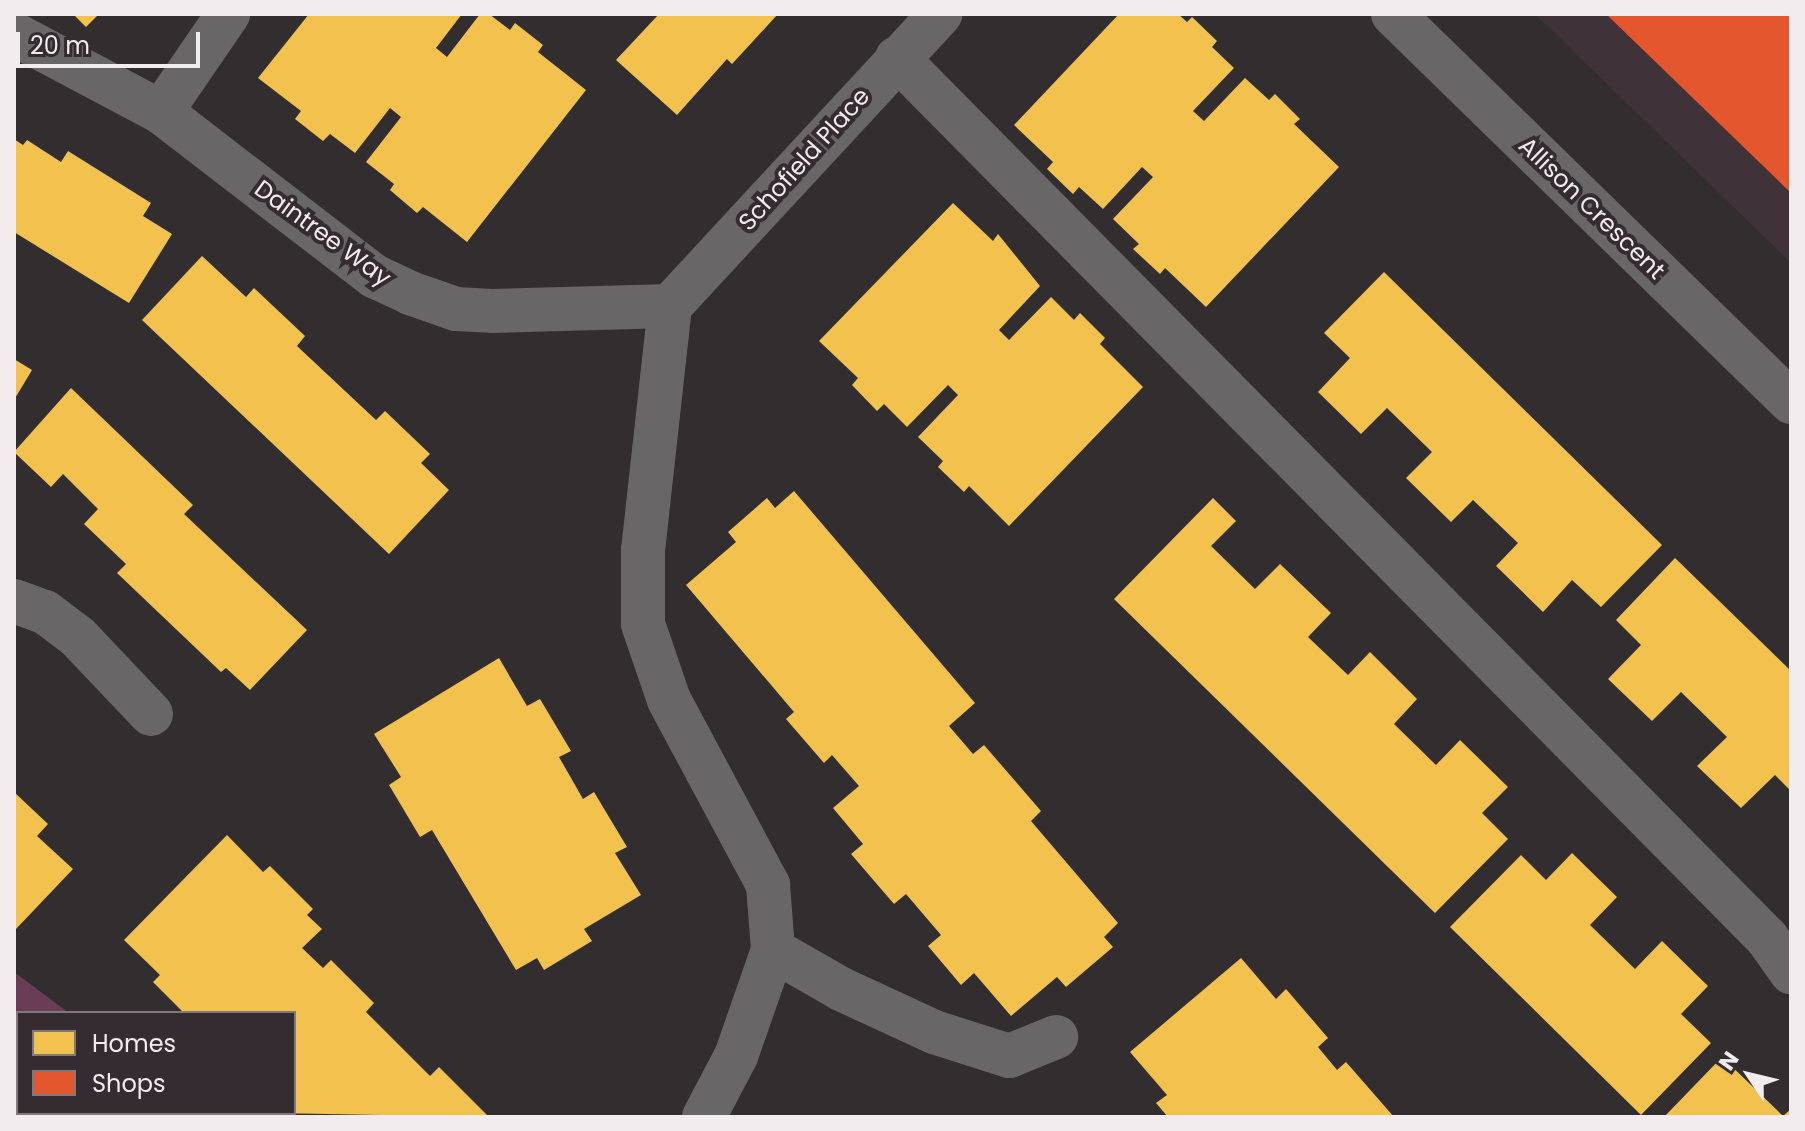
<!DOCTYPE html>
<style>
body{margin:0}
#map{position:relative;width:1805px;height:1131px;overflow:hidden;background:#322e30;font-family:Poppins,sans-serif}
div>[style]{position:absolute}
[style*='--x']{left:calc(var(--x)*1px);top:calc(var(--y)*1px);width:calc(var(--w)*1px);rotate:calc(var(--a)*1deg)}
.built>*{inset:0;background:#3f3239}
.green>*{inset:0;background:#693d55}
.homes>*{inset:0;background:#f2c14e}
.shops>*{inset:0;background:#e4572e}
.minor>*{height:44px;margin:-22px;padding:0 22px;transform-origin:22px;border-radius:22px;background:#696667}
span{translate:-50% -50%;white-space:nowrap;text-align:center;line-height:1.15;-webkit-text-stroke:8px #342c30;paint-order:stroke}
.street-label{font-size:24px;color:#f2ecef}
.frame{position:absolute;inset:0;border:16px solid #f2ecef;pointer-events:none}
.legend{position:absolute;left:16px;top:1011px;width:280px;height:104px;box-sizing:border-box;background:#342c30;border:2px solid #80797c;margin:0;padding:10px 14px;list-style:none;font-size:24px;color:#f2ecef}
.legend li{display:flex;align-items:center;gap:16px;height:40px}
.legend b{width:40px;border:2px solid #80797c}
.north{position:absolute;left:1709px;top:1035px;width:80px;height:80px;-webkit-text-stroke:6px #342c30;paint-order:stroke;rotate:305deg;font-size:22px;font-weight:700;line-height:32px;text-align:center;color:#f2ecef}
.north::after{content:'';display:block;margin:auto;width:28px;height:36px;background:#f2ecef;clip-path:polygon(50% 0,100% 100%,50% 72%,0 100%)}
.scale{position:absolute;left:16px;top:32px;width:184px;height:36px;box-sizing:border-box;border:4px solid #f2ecef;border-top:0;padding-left:10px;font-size:24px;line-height:28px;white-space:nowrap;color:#f2ecef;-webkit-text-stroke:6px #342c30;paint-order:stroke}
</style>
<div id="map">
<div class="built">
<div style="clip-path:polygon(1535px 14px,1791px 14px,1791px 263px)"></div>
</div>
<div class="green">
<div style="clip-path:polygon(14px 972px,69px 1013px,18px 1013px,18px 1113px,186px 1117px,14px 1117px)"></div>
</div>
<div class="homes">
<div style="clip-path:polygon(73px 14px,99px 14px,86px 27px)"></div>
<div style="clip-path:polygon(309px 14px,462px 14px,436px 48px,447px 57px,480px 14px,489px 14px,510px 30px,515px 23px,543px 45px,538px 52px,586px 90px,467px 242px,423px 207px,417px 213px,390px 190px,394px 184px,366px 162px,401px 117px,390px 108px,355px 153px,330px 134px,323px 141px,295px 119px,301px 111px,258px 78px)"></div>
<div style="clip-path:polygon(659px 14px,778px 14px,732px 64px,727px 59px,677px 115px,616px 60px)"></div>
<div style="clip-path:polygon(1119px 14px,1178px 14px,1187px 22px,1192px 17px,1217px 41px,1212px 47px,1234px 68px,1193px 111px,1204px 121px,1245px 78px,1269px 100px,1275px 94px,1300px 119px,1294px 124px,1339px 167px,1206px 307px,1165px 268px,1160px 274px,1133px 249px,1139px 244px,1113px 219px,1153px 177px,1142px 167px,1103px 209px,1079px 187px,1073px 194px,1047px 169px,1053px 162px,1014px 125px)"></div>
<div style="clip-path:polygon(14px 139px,23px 145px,27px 140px,61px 162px,68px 151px,151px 203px,143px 216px,172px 234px,129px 303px,14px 232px)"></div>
<div style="clip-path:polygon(953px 203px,993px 241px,998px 234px,1040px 286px,999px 330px,1009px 340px,1051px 297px,1074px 320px,1080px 313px,1105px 338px,1100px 344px,1143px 387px,1009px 526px,969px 486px,964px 492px,938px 467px,943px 461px,918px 437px,958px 395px,948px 385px,907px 427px,884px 404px,877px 411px,852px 385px,858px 378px,819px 341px)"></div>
<div style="clip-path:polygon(202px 256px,246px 297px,254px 288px,305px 336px,297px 346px,376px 420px,385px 411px,430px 454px,421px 463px,449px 490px,389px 554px,142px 320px)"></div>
<div style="clip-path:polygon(1384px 272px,1662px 545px,1601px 607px,1572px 580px,1543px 612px,1496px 566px,1518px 543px,1473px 500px,1451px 522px,1406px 478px,1432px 452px,1387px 408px,1361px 434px,1318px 392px,1350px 358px,1324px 333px)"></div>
<div style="clip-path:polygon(14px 359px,32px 370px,14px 400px)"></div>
<div style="clip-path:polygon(71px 388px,193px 505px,184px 514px,307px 630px,250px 690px,226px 668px,221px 672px,117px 573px,126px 564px,84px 524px,98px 509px,63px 474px,51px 487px,14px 452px)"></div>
<div style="clip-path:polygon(794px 491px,975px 703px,949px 726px,973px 754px,984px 745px,1041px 811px,1031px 821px,1118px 923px,1104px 937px,1113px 947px,1066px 987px,1057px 977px,1011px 1016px,974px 973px,961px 985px,928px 946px,941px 935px,906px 894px,894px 904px,851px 854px,863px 844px,833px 808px,859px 786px,832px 755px,824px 763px,786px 719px,794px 712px,686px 585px,736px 542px,728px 532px,767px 498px,775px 508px)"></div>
<div style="clip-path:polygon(1213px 498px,1236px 521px,1211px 546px,1255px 589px,1280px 564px,1331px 613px,1308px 637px,1348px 675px,1370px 652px,1417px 699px,1394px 724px,1436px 765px,1460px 740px,1508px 787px,1482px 813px,1508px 839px,1435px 913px,1114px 599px)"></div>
<div style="clip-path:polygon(1675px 558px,1791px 671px,1791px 791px,1775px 775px,1741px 808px,1697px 766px,1727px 737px,1681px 692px,1652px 721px,1608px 679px,1641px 645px,1616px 620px)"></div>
<div style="clip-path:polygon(499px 658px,527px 706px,540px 699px,571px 751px,559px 757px,583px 799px,594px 792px,627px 847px,615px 853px,641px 895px,584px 929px,592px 941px,544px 970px,537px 958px,516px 970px,432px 830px,420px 837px,389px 785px,401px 777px,374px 734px)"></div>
<div style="clip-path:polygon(14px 792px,48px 824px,37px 836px,73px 869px,16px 929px)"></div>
<div style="clip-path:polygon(227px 835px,263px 872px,270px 866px,313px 909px,307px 915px,322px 929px,302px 948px,323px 968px,331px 960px,374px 1003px,366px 1012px,430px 1076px,439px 1067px,489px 1117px,272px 1113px,294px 1113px,294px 1013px,184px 1013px,153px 982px,160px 975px,124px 940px)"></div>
<div style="clip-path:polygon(1572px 853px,1617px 897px,1590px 925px,1635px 969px,1662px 941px,1708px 986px,1681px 1014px,1711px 1043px,1641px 1115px,1450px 927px,1521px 855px,1546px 880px)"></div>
<div style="clip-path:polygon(1241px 958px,1276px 999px,1286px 989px,1328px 1038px,1318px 1047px,1337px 1070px,1346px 1062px,1394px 1117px,1168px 1117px,1156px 1103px,1167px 1095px,1130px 1052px)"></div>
<div style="clip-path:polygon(1722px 1057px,1783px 1116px,1791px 1109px,1791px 1117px,1664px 1117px)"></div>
</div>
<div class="shops">
<div style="clip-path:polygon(1606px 14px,1791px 14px,1791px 193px)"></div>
</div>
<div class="minor">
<div style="--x:1393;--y:14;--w:556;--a:44.27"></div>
<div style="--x:14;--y:34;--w:166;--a:28"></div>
<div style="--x:161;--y:112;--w:269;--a:37.6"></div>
<div style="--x:374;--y:276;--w:40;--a:25"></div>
<div style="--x:410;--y:293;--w:49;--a:19.2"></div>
<div style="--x:456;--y:309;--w:36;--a:3"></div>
<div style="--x:492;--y:311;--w:178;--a:-1.6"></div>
<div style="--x:897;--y:58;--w:1237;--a:45.33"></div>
<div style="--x:1767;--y:938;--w:42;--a:54.8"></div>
<div style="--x:161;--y:112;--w:119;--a:-55.6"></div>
<div style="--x:670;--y:306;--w:245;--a:96.3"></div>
<div style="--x:643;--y:550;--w:74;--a:90"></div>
<div style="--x:643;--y:624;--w:80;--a:71.1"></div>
<div style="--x:669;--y:700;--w:210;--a:61.8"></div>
<div style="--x:768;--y:885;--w:65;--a:85.6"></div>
<div style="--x:773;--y:950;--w:112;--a:109.2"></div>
<div style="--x:736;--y:1056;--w:69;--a:117.7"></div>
<div style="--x:670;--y:306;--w:398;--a:-47.2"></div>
<div style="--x:14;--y:601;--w:33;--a:20"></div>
<div style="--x:45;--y:612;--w:41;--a:37.1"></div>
<div style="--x:78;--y:637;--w:106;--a:46.5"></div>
<div style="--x:773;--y:950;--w:78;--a:29.8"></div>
<div style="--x:841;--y:989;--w:102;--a:24.8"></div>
<div style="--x:934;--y:1032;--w:79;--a:17.7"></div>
<div style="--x:1009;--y:1056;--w:51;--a:-22"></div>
</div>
<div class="street-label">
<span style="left:804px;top:159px;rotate:-48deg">Schofield Place</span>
<span style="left:1592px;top:208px;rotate:44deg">Allison Crescent</span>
<span style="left:323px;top:233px;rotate:36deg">Daintree Way</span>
</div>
<div class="frame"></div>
<ul class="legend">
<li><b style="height:22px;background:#f2c14e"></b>Homes</li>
<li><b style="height:22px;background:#e4572e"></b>Shops</li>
</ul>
<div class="north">N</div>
<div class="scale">20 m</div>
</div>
